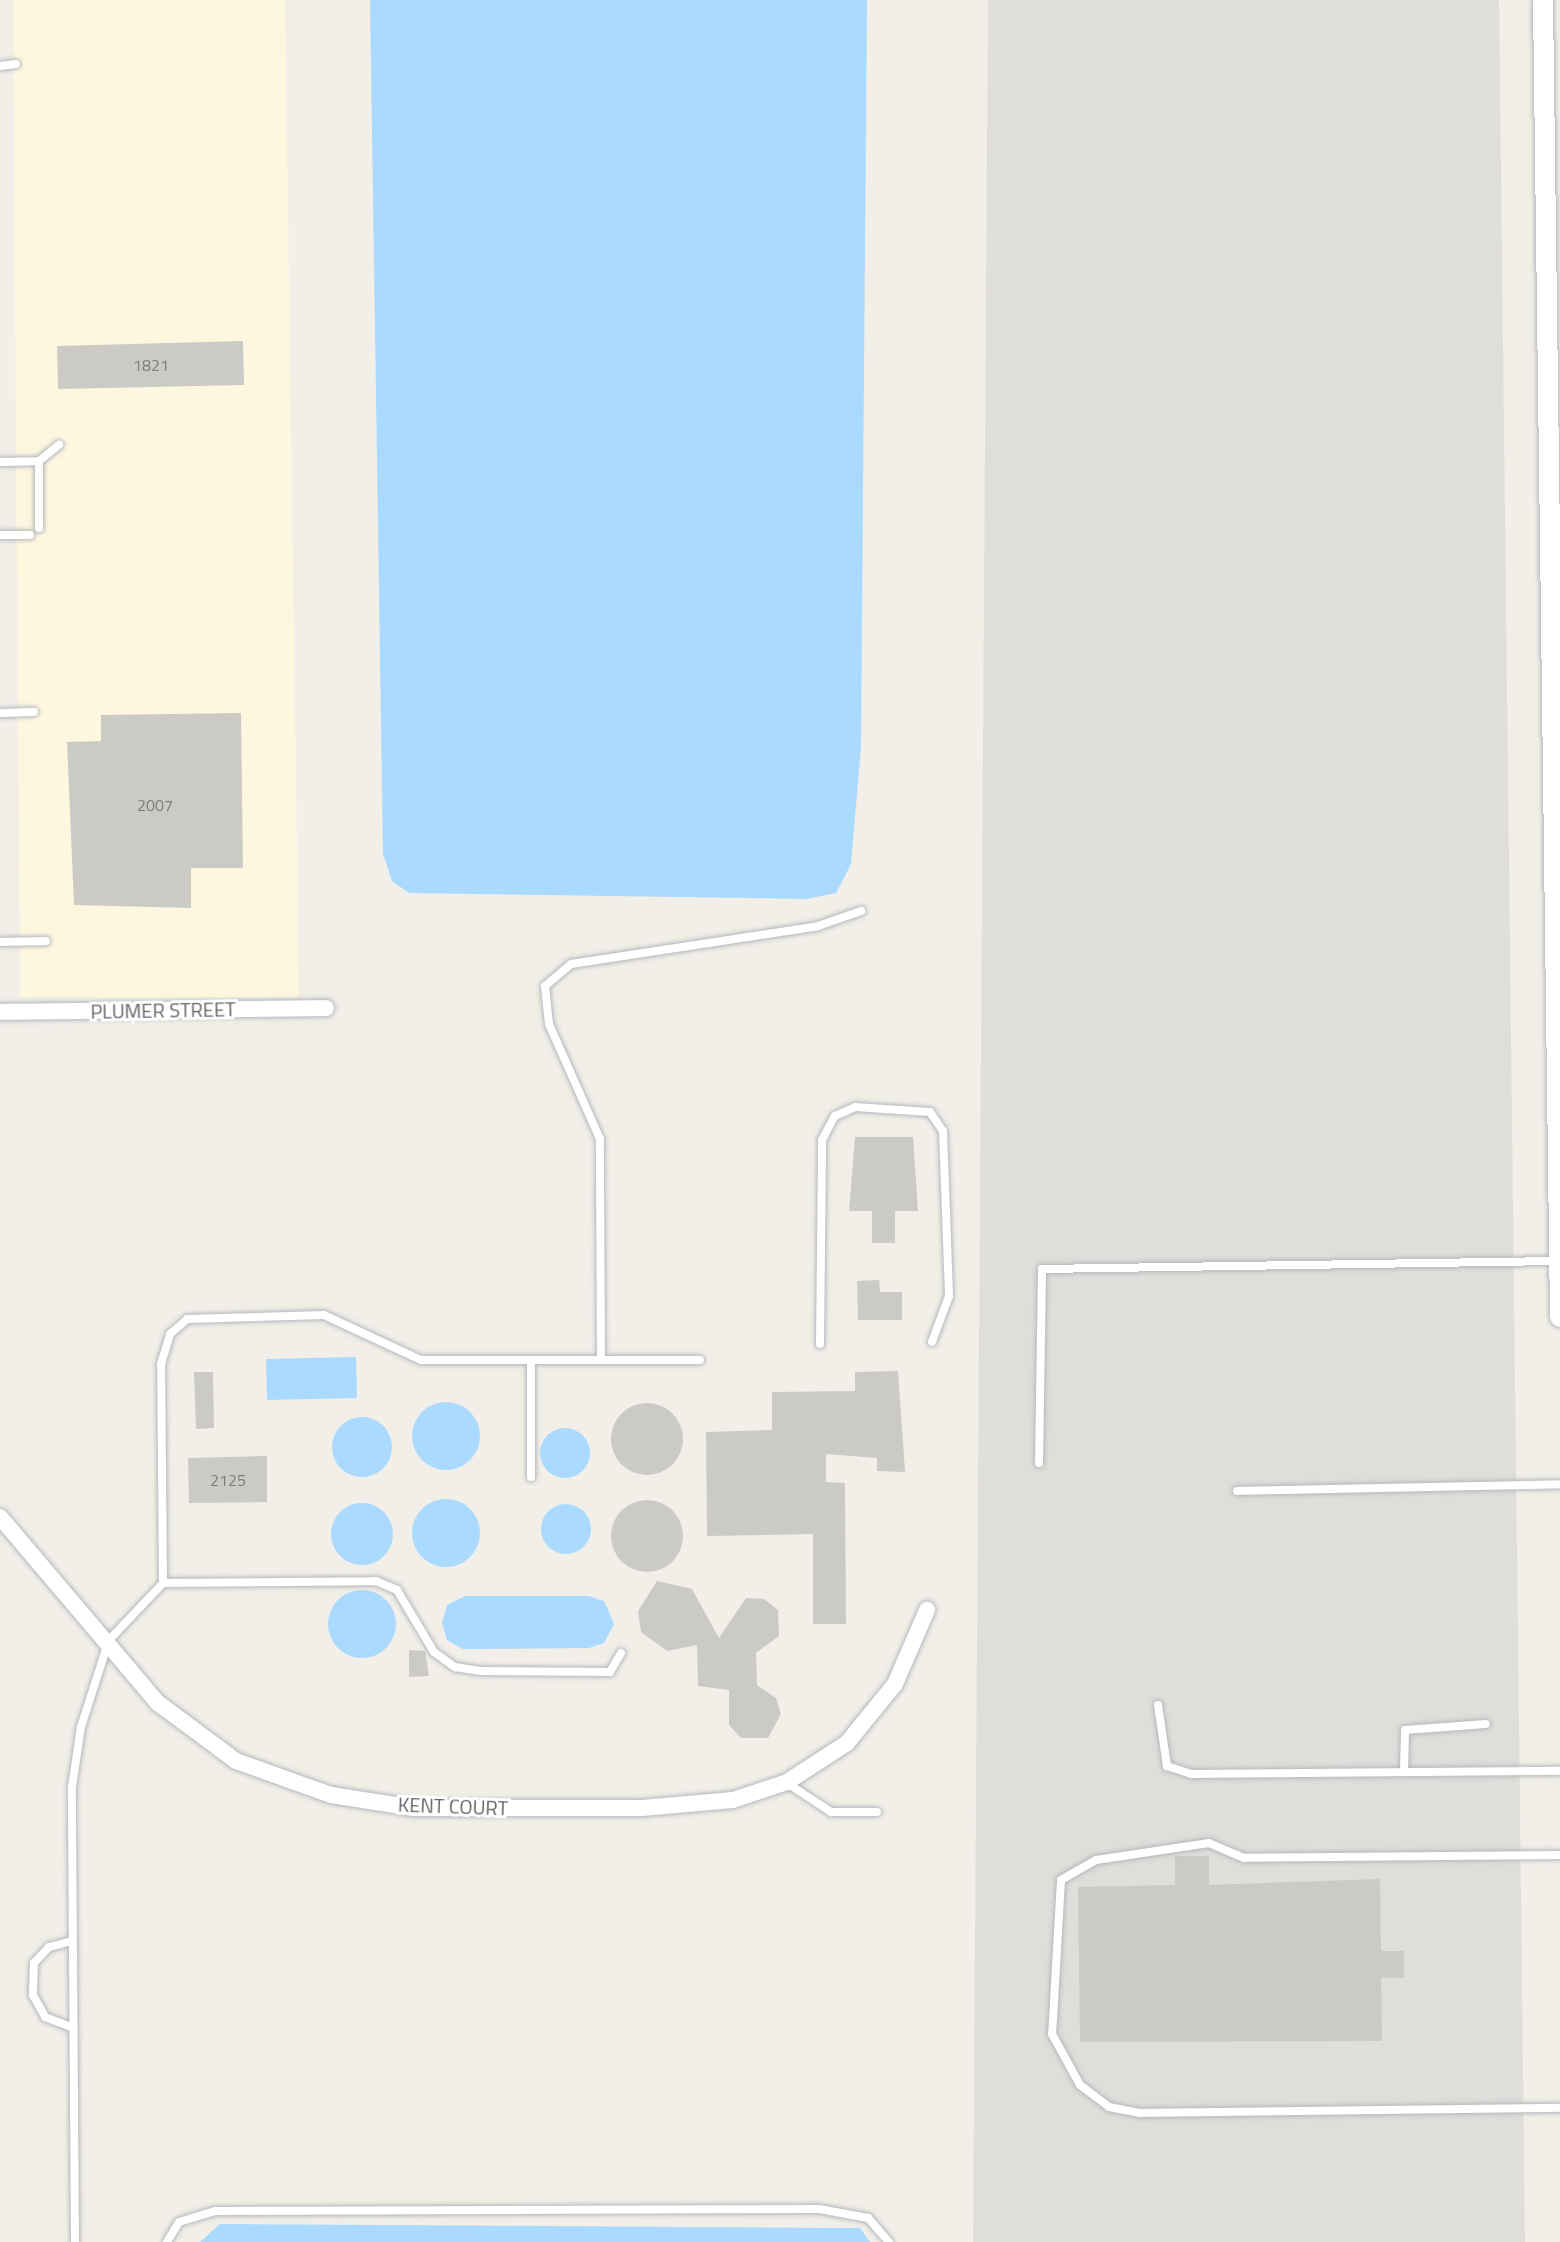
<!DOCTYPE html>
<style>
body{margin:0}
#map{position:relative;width:1560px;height:2242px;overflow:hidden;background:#f1efe8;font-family:"Titillium Web",sans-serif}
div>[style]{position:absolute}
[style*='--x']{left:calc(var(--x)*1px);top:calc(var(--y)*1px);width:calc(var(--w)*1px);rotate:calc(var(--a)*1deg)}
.commercial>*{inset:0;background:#fef7e0}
.industrial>*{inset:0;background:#e0deda}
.water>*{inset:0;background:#aadaff}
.round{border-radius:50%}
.building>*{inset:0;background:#cccac5}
.roads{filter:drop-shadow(0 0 2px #b5b8bc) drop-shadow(0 0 2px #b5b8bc)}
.service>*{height:8px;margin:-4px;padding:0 4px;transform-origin:4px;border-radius:4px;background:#fff}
.minor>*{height:16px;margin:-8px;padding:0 8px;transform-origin:8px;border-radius:8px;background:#fff}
.tertiary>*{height:20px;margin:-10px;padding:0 10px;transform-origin:10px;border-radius:10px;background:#fff}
span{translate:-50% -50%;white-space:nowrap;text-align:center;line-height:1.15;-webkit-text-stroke:6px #fff;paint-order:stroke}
.number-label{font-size:16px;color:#7a7d7f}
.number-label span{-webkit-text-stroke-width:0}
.street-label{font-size:20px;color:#5f6368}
</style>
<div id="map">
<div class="commercial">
<div style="clip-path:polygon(13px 0,285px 0,299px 998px,20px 997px)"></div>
</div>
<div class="industrial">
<div style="clip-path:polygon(988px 0,1499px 0,1525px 2242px,973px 2242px)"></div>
</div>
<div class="water">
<div style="clip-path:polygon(370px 0,867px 0,861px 747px,851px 864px,836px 893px,806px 899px,409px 893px,392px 881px,383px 854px)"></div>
<div style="clip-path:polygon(356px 1357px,357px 1398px,267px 1400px,266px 1359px)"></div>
<div class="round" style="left:412px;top:1402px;width:68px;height:68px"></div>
<div class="round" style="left:332px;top:1417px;width:60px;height:60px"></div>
<div class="round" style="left:540px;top:1428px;width:50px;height:50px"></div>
<div class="round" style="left:412px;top:1499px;width:68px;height:68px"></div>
<div class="round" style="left:331px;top:1503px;width:62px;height:62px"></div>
<div class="round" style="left:541px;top:1504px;width:50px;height:50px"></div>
<div class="round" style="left:328px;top:1590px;width:68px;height:68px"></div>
<div style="clip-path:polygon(465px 1596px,588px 1596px,604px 1601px,614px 1624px,604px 1643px,589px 1648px,463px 1649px,447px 1640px,442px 1623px,447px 1605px)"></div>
<div style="clip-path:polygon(220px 2224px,860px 2228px,870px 2242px,200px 2242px)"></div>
</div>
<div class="building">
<div style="clip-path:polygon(243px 341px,244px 385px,58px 389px,57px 346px)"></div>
<div style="clip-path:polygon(241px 713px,243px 868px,191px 868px,191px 908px,74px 905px,67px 742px,101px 741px,101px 715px)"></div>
<div style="clip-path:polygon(855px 1137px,913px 1137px,918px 1211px,895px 1211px,895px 1243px,872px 1243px,872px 1211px,849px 1211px)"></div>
<div style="clip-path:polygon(879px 1280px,880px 1292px,902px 1292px,902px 1320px,858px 1320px,857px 1281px)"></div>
<div style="clip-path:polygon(898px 1371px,905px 1472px,877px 1471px,877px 1458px,826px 1454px,826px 1482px,845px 1483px,846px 1624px,813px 1624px,813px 1534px,707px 1536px,706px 1432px,772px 1430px,772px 1392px,855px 1391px,855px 1372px)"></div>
<div style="clip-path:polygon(194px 1372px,213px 1372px,214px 1428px,196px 1429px)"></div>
<div class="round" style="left:611px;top:1403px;width:72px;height:72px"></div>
<div style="clip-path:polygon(267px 1456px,267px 1502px,189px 1503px,188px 1458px)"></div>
<div class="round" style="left:611px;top:1500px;width:72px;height:72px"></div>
<div style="clip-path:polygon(657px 1581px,692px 1589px,719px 1638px,746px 1598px,764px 1599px,778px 1610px,779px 1636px,756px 1653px,757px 1685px,776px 1698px,781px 1714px,768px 1738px,741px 1738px,729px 1725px,729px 1690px,698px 1686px,697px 1645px,667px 1651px,641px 1632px,638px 1611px)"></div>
<div style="clip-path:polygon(409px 1650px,425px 1651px,429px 1676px,409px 1677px)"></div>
<div style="clip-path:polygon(1175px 1856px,1209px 1856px,1209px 1885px,1380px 1879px,1381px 1951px,1404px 1951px,1404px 1978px,1381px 1978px,1382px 2041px,1080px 2042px,1078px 1887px,1175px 1885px)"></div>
</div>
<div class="roads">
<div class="service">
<div style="--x:0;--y:66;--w:16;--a:-7"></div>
<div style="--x:39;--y:461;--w:67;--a:90"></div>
<div style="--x:0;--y:462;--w:39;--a:-1"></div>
<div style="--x:39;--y:461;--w:26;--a:-39"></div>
<div style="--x:0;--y:535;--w:30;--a:0"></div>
<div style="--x:0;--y:713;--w:34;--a:-2"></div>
<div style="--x:0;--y:942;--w:46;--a:-1.2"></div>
<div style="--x:820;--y:1344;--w:204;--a:-89.4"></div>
<div style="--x:822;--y:1140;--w:27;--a:-62"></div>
<div style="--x:835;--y:1116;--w:22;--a:-24"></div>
<div style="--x:855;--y:1107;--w:75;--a:3.8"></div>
<div style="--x:930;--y:1112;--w:23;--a:56"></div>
<div style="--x:943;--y:1131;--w:165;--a:87.9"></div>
<div style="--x:949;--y:1296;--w:49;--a:110.3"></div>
<div style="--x:531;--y:1360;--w:117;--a:90"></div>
<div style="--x:601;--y:1360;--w:221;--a:-90.3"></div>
<div style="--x:600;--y:1139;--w:126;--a:-113.9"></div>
<div style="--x:549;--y:1024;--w:38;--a:-96"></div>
<div style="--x:545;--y:986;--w:34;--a:-40"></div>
<div style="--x:571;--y:964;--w:250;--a:-8.7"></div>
<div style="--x:818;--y:926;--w:46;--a:-19.2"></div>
<div style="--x:1039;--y:1463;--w:194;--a:-89.1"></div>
<div style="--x:1042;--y:1269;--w:517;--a:-0.89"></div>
<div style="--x:1237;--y:1491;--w:323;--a:-1.2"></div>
<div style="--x:163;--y:1583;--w:213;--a:-0.5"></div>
<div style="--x:376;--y:1581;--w:23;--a:23"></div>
<div style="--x:397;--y:1590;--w:72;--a:59.2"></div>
<div style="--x:434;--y:1652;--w:26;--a:36"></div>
<div style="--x:455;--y:1667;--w:26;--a:9"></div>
<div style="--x:481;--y:1671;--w:129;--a:0.4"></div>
<div style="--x:610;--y:1672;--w:22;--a:-60"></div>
<div style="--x:1158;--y:1705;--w:62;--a:81.6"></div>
<div style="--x:1167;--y:1766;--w:25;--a:18"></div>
<div style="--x:1191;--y:1774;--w:369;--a:-0.5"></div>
<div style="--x:1404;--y:1772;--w:42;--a:-88.6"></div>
<div style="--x:1405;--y:1730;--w:81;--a:-4.2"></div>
<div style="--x:787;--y:1783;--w:53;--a:33.4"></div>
<div style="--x:831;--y:1812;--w:46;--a:0"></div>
<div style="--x:1560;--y:1855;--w:316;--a:179.5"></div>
<div style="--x:1244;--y:1858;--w:38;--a:-157"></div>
<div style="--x:1209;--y:1843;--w:114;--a:171.4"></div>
<div style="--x:1096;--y:1860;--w:40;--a:150.3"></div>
<div style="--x:1061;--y:1880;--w:154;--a:93.3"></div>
<div style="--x:1052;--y:2034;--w:58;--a:61.2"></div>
<div style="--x:1080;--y:2085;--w:36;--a:37"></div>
<div style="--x:1109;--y:2107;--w:32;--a:11"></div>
<div style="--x:1140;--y:2113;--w:420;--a:-0.7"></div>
<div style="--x:72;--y:1941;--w:24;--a:165"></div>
<div style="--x:49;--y:1947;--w:22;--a:133"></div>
<div style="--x:34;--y:1963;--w:32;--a:92"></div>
<div style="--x:33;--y:1995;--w:25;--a:61"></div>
<div style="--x:45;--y:2017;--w:30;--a:21"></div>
<div style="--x:75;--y:2242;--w:455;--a:-90.4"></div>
<div style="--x:72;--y:1787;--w:61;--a:-81.5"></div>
<div style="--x:81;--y:1727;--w:91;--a:-72.2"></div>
<div style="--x:109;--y:1640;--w:79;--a:-46.5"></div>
<div style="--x:163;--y:1583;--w:219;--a:-90.5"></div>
<div style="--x:161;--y:1364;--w:31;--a:-73"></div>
<div style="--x:170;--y:1334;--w:23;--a:-41"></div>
<div style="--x:187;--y:1319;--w:137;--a:-1.7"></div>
<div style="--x:324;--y:1315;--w:107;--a:24.9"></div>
<div style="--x:421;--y:1360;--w:279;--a:0"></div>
<div style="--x:167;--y:2242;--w:23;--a:-59"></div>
<div style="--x:179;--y:2222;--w:38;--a:-17"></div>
<div style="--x:215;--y:2211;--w:604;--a:-0.19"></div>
<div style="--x:819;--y:2209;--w:50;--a:10.4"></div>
<div style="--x:868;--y:2218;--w:32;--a:49"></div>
</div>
<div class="minor">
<div style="--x:0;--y:1012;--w:326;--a:-0.7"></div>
<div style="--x:0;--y:1517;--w:244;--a:49.7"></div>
<div style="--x:158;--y:1703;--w:97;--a:36.6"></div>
<div style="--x:236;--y:1761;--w:101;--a:19.7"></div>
<div style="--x:331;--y:1795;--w:84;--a:8.9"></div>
<div style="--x:414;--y:1808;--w:228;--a:0"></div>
<div style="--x:642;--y:1808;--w:91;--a:-5"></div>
<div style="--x:733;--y:1800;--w:57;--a:-18.4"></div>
<div style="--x:787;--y:1782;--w:72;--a:-33"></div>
<div style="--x:847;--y:1743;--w:76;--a:-50.9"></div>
<div style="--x:895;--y:1684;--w:81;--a:-66.6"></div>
</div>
<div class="tertiary">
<div style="--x:1543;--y:0;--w:1317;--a:89.26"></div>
</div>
</div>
<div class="number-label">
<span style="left:151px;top:365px">1821</span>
<span style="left:155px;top:805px">2007</span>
<span style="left:228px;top:1480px">2125</span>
</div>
<div class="street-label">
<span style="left:163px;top:1010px;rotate:-1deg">PLUMER STREET</span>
<span style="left:453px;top:1806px;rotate:2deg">KENT COURT</span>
</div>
</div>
